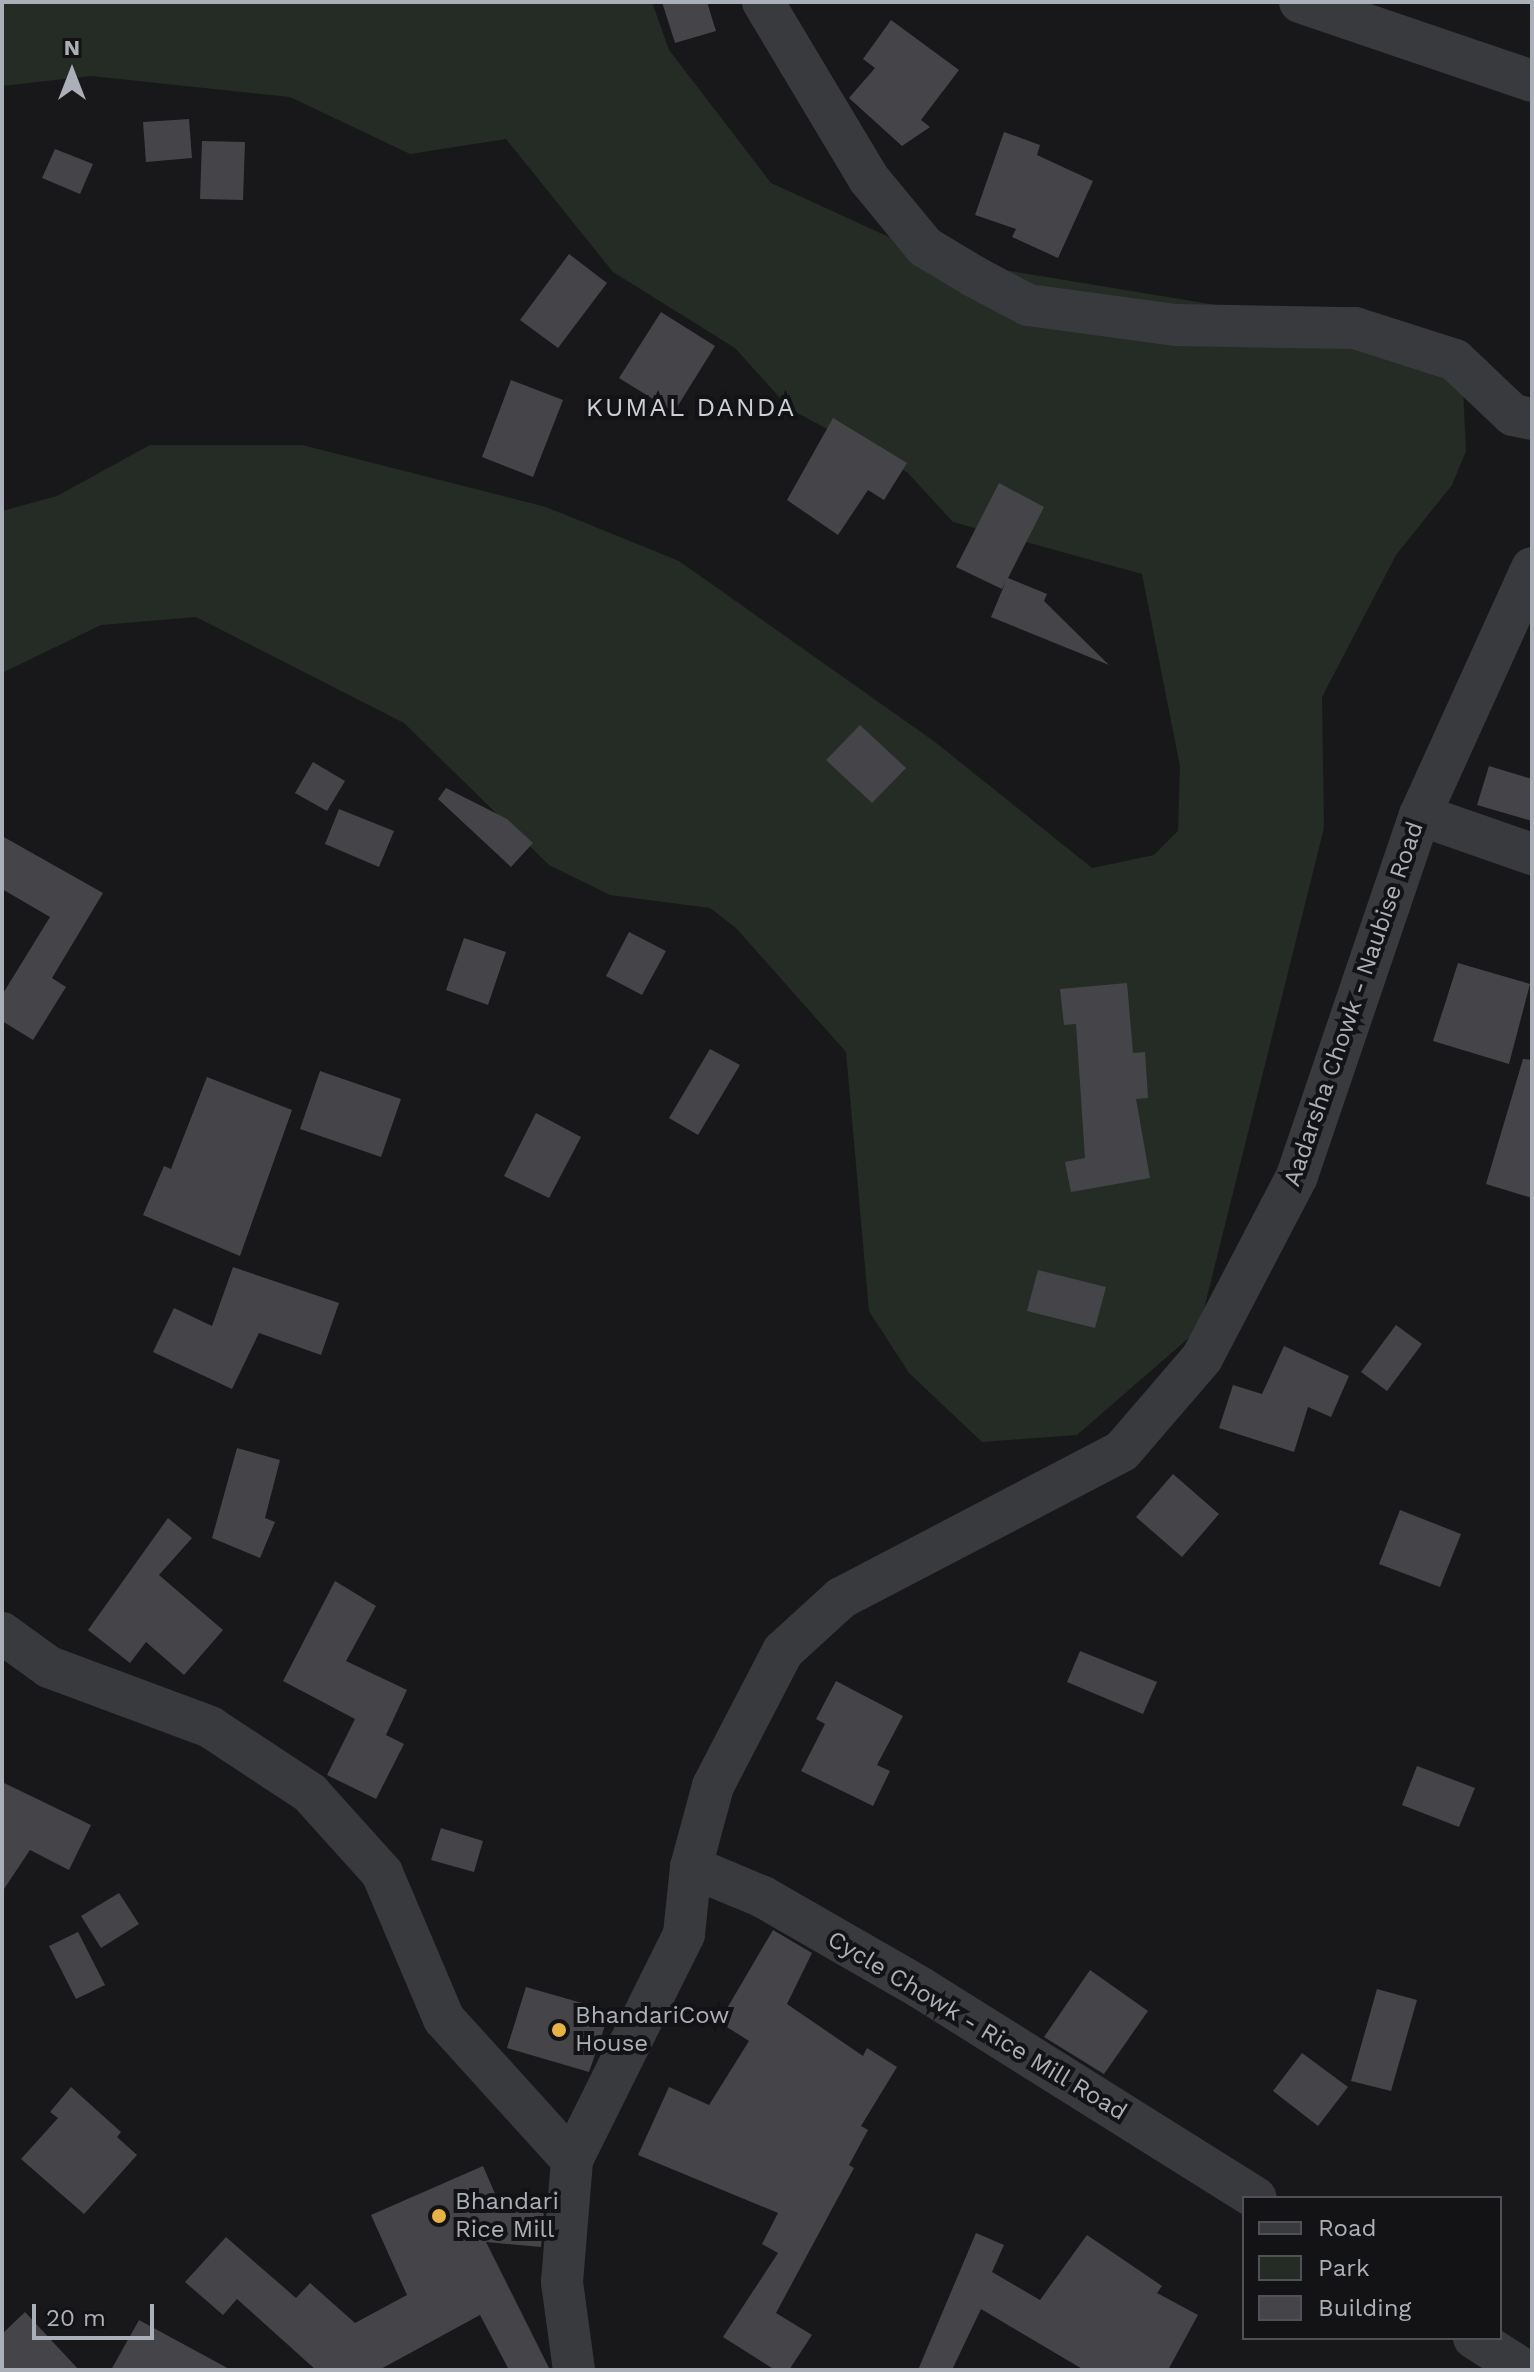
<!DOCTYPE html>
<style>
body{margin:0}
#map{position:relative;width:1534px;height:2372px;overflow:hidden;background:#18181a;font-family:"Work Sans",sans-serif}
div>[style]{position:absolute}
[style*='--x']{left:calc(var(--x)*1px);top:calc(var(--y)*1px);width:calc(var(--w)*1px);rotate:calc(var(--a)*1deg)}
.green>*{inset:0;background:#242c25}
.building>*{inset:0;background:#454549}
.minor>*{height:42px;margin:-21px;padding:0 21px;transform-origin:21px;border-radius:21px;background:#393a3e}
.dots>*{width:22px;height:22px;translate:-50% -50%;box-sizing:border-box;border:4px solid #131315;border-radius:50%}
span{translate:-50% -50%;white-space:nowrap;text-align:center;line-height:1.15;-webkit-text-stroke:8px #131315;paint-order:stroke}
.street-label{font-size:24px;color:#abafb8}
.poi-label{font-size:24px;color:#abafb8}
.left{translate:0 -50%;text-align:left}
.neighbourhood-label{font-size:26px;color:#cbced5;letter-spacing:2px}
.frame{position:absolute;inset:0;border:4px solid #abafb8;pointer-events:none}
.legend{position:absolute;left:1242px;top:2196px;width:260px;height:144px;box-sizing:border-box;background:#131315;border:2px solid #505156;margin:0;padding:10px 14px;list-style:none;font-size:24px;color:#abafb8}
.legend li{display:flex;align-items:center;gap:16px;height:40px}
.legend b{width:40px;border:2px solid #505156}
.north{position:absolute;left:32px;top:32px;width:80px;height:80px;-webkit-text-stroke:6px #131315;paint-order:stroke;rotate:0deg;font-size:22px;font-weight:700;line-height:32px;text-align:center;color:#abafb8}
.north::after{content:'';display:block;margin:auto;width:28px;height:36px;background:#abafb8;clip-path:polygon(50% 0,100% 100%,50% 72%,0 100%)}
.scale{position:absolute;left:32px;top:2304px;width:122px;height:36px;box-sizing:border-box;border:4px solid #abafb8;border-top:0;padding-left:10px;font-size:24px;line-height:28px;white-space:nowrap;color:#abafb8;-webkit-text-stroke:6px #131315;paint-order:stroke}
</style>
<div id="map">
<div class="green">
<div style="clip-path:polygon(2px 2px,652px 2px,669px 50px,771px 183px,937px 259px,1355px 328px,1463px 388px,1466px 451px,1452px 485px,1396px 555px,1322px 697px,1324px 828px,1199px 1329px,1077px 1435px,982px 1442px,909px 1373px,869px 1311px,846px 1052px,736px 928px,710px 908px,610px 895px,549px 865px,404px 723px,196px 617px,101px 625px,2px 673px,2px 511px,57px 496px,150px 445px,302px 445px,546px 507px,679px 561px,935px 742px,1092px 868px,1154px 855px,1178px 831px,1180px 766px,1142px 574px,953px 522px,907px 472px,790px 409px,735px 348px,613px 272px,506px 139px,410px 154px,290px 97px,91px 76px,2px 86px)"></div>
</div>
<div class="building">
<div style="clip-path:polygon(662px 2px,707px 2px,716px 31px,675px 43px)"></div>
<div style="clip-path:polygon(891px 20px,959px 70px,921px 120px,930px 127px,902px 146px,849px 98px,875px 68px,863px 59px)"></div>
<div style="clip-path:polygon(189px 119px,192px 158px,146px 162px,143px 122px)"></div>
<div style="clip-path:polygon(1004px 132px,1040px 145px,1037px 155px,1093px 181px,1058px 258px,1012px 237px,1016px 229px,975px 215px)"></div>
<div style="clip-path:polygon(202px 141px,245px 142px,243px 200px,200px 199px)"></div>
<div style="clip-path:polygon(55px 149px,93px 164px,80px 194px,42px 178px)"></div>
<div style="clip-path:polygon(569px 254px,607px 283px,558px 348px,520px 320px)"></div>
<div style="clip-path:polygon(661px 312px,715px 346px,674px 412px,619px 378px)"></div>
<div style="clip-path:polygon(511px 380px,563px 400px,533px 477px,482px 457px)"></div>
<div style="clip-path:polygon(833px 418px,907px 463px,884px 500px,868px 490px,838px 535px,787px 500px)"></div>
<div style="clip-path:polygon(999px 483px,1044px 507px,1008px 578px,1047px 594px,1044px 601px,1109px 665px,991px 617px,1006px 581px,1002px 589px,956px 567px)"></div>
<div style="clip-path:polygon(860px 725px,906px 768px,872px 803px,826px 760px)"></div>
<div style="clip-path:polygon(313px 762px,345px 781px,327px 811px,295px 793px)"></div>
<div style="clip-path:polygon(1489px 766px,1532px 779px,1532px 821px,1477px 805px)"></div>
<div style="clip-path:polygon(446px 788px,507px 819px,533px 843px,511px 867px,438px 799px)"></div>
<div style="clip-path:polygon(339px 809px,394px 831px,379px 867px,325px 844px)"></div>
<div style="clip-path:polygon(2px 836px,103px 893px,52px 978px,66px 987px,33px 1040px,2px 1021px,2px 995px,50px 917px,2px 889px)"></div>
<div style="clip-path:polygon(629px 932px,666px 951px,642px 995px,606px 976px)"></div>
<div style="clip-path:polygon(464px 938px,506px 952px,488px 1005px,446px 990px)"></div>
<div style="clip-path:polygon(1458px 963px,1530px 984px,1509px 1064px,1433px 1041px)"></div>
<div style="clip-path:polygon(1127px 983px,1133px 1053px,1145px 1052px,1148px 1098px,1136px 1099px,1150px 1178px,1071px 1192px,1065px 1162px,1085px 1158px,1076px 1024px,1064px 1025px,1060px 989px)"></div>
<div style="clip-path:polygon(710px 1049px,740px 1065px,698px 1135px,669px 1118px)"></div>
<div style="clip-path:polygon(1523px 1059px,1532px 1060px,1532px 1198px,1486px 1184px)"></div>
<div style="clip-path:polygon(320px 1071px,401px 1099px,381px 1157px,300px 1129px)"></div>
<div style="clip-path:polygon(207px 1077px,292px 1110px,240px 1256px,143px 1215px,164px 1166px,171px 1169px)"></div>
<div style="clip-path:polygon(536px 1113px,581px 1137px,549px 1198px,504px 1176px)"></div>
<div style="clip-path:polygon(233px 1267px,339px 1303px,321px 1355px,259px 1333px,232px 1389px,153px 1352px,174px 1308px,212px 1326px)"></div>
<div style="clip-path:polygon(1038px 1270px,1106px 1287px,1095px 1328px,1027px 1311px)"></div>
<div style="clip-path:polygon(1396px 1325px,1422px 1344px,1387px 1391px,1361px 1372px)"></div>
<div style="clip-path:polygon(1284px 1346px,1349px 1376px,1331px 1417px,1308px 1407px,1294px 1452px,1219px 1428px,1233px 1385px,1262px 1394px)"></div>
<div style="clip-path:polygon(237px 1448px,280px 1460px,265px 1518px,275px 1522px,260px 1558px,212px 1538px)"></div>
<div style="clip-path:polygon(1173px 1474px,1219px 1514px,1182px 1557px,1136px 1517px)"></div>
<div style="clip-path:polygon(1400px 1510px,1461px 1534px,1440px 1587px,1379px 1564px)"></div>
<div style="clip-path:polygon(168px 1518px,192px 1538px,159px 1575px,223px 1630px,184px 1675px,146px 1642px,130px 1663px,88px 1630px)"></div>
<div style="clip-path:polygon(335px 1581px,376px 1606px,346px 1661px,407px 1690px,386px 1735px,404px 1744px,376px 1799px,327px 1775px,355px 1719px,283px 1681px)"></div>
<div style="clip-path:polygon(1080px 1651px,1157px 1682px,1143px 1714px,1067px 1682px)"></div>
<div style="clip-path:polygon(836px 1681px,903px 1716px,877px 1765px,890px 1771px,873px 1806px,801px 1771px,825px 1724px,816px 1719px)"></div>
<div style="clip-path:polygon(1417px 1766px,1475px 1788px,1459px 1827px,1402px 1805px)"></div>
<div style="clip-path:polygon(2px 1782px,91px 1825px,69px 1870px,30px 1850px,2px 1892px)"></div>
<div style="clip-path:polygon(441px 1828px,483px 1841px,474px 1872px,431px 1860px)"></div>
<div style="clip-path:polygon(119px 1893px,139px 1924px,101px 1948px,81px 1916px)"></div>
<div style="clip-path:polygon(773px 1930px,812px 1953px,787px 2004px,863px 2056px,867px 2048px,897px 2067px,861px 2126px,868px 2130px,849px 2165px,854px 2168px,776px 2313px,812px 2335px,789px 2370px,775px 2370px,723px 2337px,778px 2253px,762px 2244px,778px 2213px,638px 2155px,669px 2087px,709px 2105px,749px 2041px,719px 2022px)"></div>
<div style="clip-path:polygon(78px 1932px,105px 1985px,76px 1999px,49px 1946px)"></div>
<div style="clip-path:polygon(1090px 1970px,1148px 2011px,1104px 2074px,1044px 2037px)"></div>
<div style="clip-path:polygon(526px 1987px,610px 2011px,589px 2072px,507px 2048px)"></div>
<div style="clip-path:polygon(1377px 1989px,1417px 2000px,1391px 2091px,1351px 2081px)"></div>
<div style="clip-path:polygon(1302px 2053px,1348px 2087px,1318px 2126px,1273px 2091px)"></div>
<div style="clip-path:polygon(71px 2087px,121px 2132px,117px 2137px,137px 2155px,84px 2214px,21px 2159px,58px 2118px,50px 2112px)"></div>
<div style="clip-path:polygon(483px 2166px,496px 2196px,545px 2198px,541px 2247px,486px 2242px,550px 2370px,509px 2370px,480px 2315px,379px 2370px,316px 2370px,237px 2299px,223px 2315px,185px 2282px,226px 2237px,296px 2298px,310px 2283px,355px 2323px,407px 2295px,371px 2215px)"></div>
<div style="clip-path:polygon(976px 2233px,1004px 2245px,992px 2272px,1040px 2300px,1087px 2235px,1162px 2286px,1157px 2293px,1198px 2315px,1168px 2370px,1084px 2370px,981px 2309px,952px 2370px,918px 2370px)"></div>
<div style="clip-path:polygon(25px 2312px,79px 2370px,2px 2370px,2px 2334px)"></div>
<div style="clip-path:polygon(139px 2320px,231px 2370px,111px 2370px)"></div>
</div>
<div class="minor">
<div style="--x:763;--y:2;--w:206;--a:59.1"></div>
<div style="--x:869;--y:179;--w:88;--a:50.5"></div>
<div style="--x:925;--y:247;--w:58;--a:31"></div>
<div style="--x:975;--y:277;--w:60;--a:27.8"></div>
<div style="--x:1028;--y:305;--w:149;--a:7.7"></div>
<div style="--x:1176;--y:325;--w:179;--a:1"></div>
<div style="--x:1355;--y:328;--w:105;--a:17.7"></div>
<div style="--x:1455;--y:360;--w:80;--a:43.5"></div>
<div style="--x:1513;--y:415;--w:19;--a:12"></div>
<div style="--x:1300;--y:2;--w:245;--a:18.8"></div>
<div style="--x:1420;--y:815;--w:119;--a:19.2"></div>
<div style="--x:2;--y:1633;--w:58;--a:35.9"></div>
<div style="--x:49;--y:1667;--w:172;--a:20.4"></div>
<div style="--x:210;--y:1727;--w:120;--a:33.4"></div>
<div style="--x:310;--y:1793;--w:108;--a:48"></div>
<div style="--x:382;--y:1873;--w:159;--a:67"></div>
<div style="--x:444;--y:2019;--w:190;--a:47.8"></div>
<div style="--x:691;--y:1867;--w:78;--a:22.6"></div>
<div style="--x:763;--y:1897;--w:182;--a:29.9"></div>
<div style="--x:921;--y:1988;--w:395;--a:32.1"></div>
<div style="--x:1474;--y:2338;--w:59;--a:32.6"></div>
<div style="--x:574;--y:2370;--w:89;--a:-97.8"></div>
<div style="--x:562;--y:2282;--w:122;--a:-85.3"></div>
<div style="--x:572;--y:2160;--w:252;--a:-63.6"></div>
<div style="--x:684;--y:1934;--w:67;--a:-84"></div>
<div style="--x:691;--y:1867;--w:84;--a:-74.8"></div>
<div style="--x:713;--y:1786;--w:152;--a:-62.6"></div>
<div style="--x:783;--y:1651;--w:79;--a:-42.4"></div>
<div style="--x:841;--y:1598;--w:317;--a:-27.6"></div>
<div style="--x:1122;--y:1451;--w:123;--a:-49.3"></div>
<div style="--x:1202;--y:1358;--w:205;--a:-62.4"></div>
<div style="--x:1297;--y:1176;--w:381;--a:-71.2"></div>
<div style="--x:1420;--y:815;--w:271;--a:-65.6"></div>
</div>
<div class="dots">
<div style="left:559px;top:2030px;background:#e6b344"></div>
<div style="left:439px;top:2216px;background:#e6b344"></div>
</div>
<div class="street-label">
<span style="left:1354px;top:1004px;rotate:-71deg">Aadarsha Chowk - Naubise Road</span>
<span style="left:977px;top:2026px;rotate:31deg">Cycle Chowk - Rice Mill Road</span>
</div>
<div class="poi-label">
<span class="left" style="left:575px;top:2030px">BhandariCow<br>House</span>
<span class="left" style="left:455px;top:2216px">Bhandari<br>Rice Mill</span>
</div>
<div class="neighbourhood-label">
<span style="left:691px;top:408px">KUMAL DANDA</span>
</div>
<div class="frame"></div>
<ul class="legend">
<li><b style="height:10px;background:#393a3e"></b>Road</li>
<li><b style="height:22px;background:#242c25"></b>Park</li>
<li><b style="height:22px;background:#454549"></b>Building</li>
</ul>
<div class="north">N</div>
<div class="scale">20 m</div>
</div>
